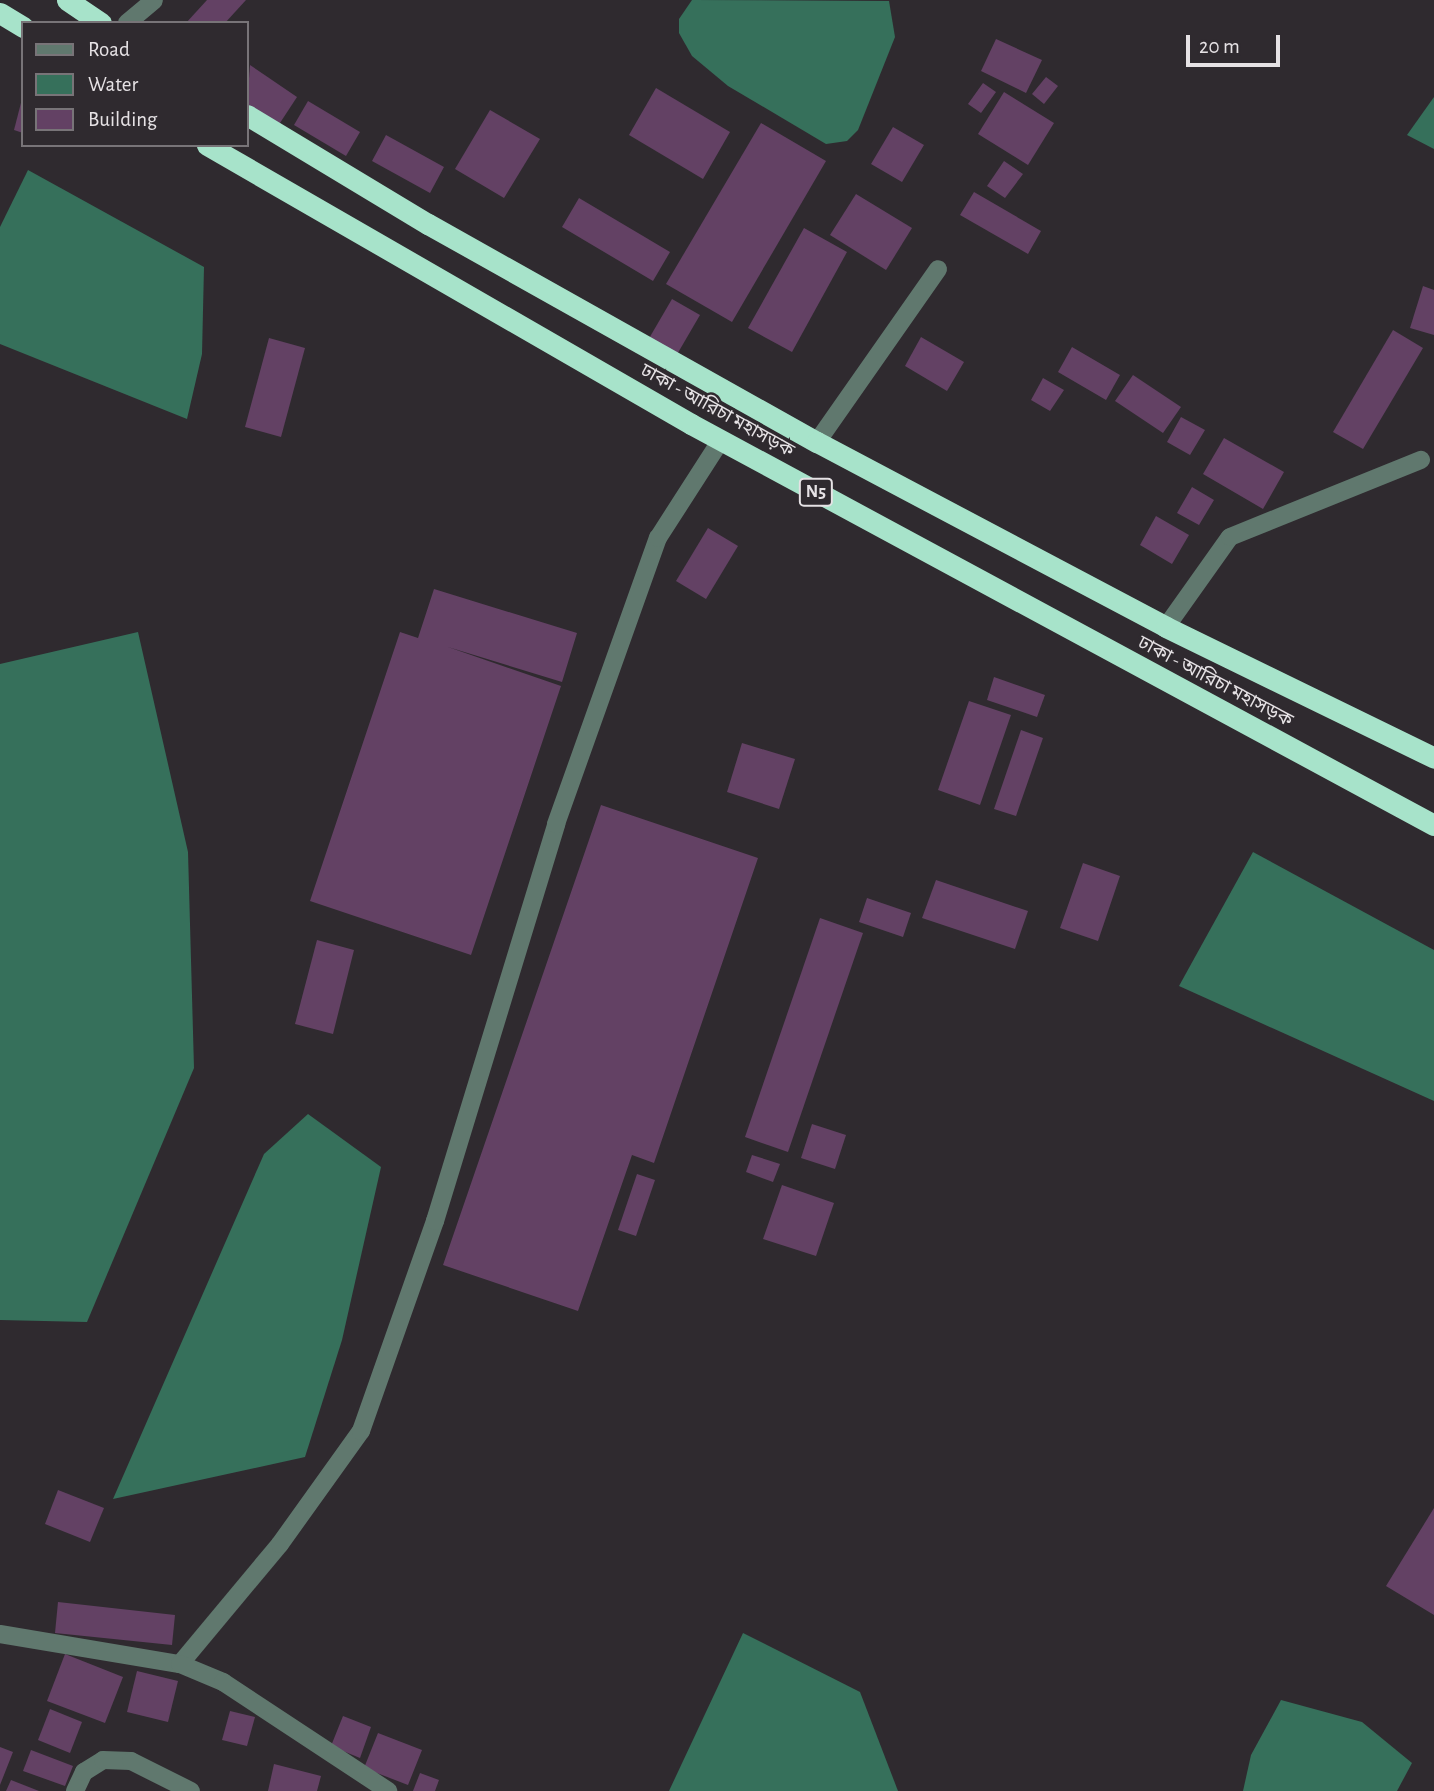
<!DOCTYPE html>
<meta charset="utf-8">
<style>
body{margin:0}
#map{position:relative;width:1434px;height:1791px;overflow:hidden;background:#2f2a2f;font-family:"Alegreya Sans","Noto Sans Bengali",sans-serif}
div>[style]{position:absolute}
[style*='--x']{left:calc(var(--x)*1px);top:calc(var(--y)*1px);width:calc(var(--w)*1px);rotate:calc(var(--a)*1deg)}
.water>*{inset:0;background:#36705b}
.building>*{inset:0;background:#634164}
.minor>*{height:18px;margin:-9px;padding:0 9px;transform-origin:9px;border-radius:9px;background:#60786e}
.highway>*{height:21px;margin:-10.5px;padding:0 10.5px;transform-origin:10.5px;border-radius:10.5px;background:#a7e3ca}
span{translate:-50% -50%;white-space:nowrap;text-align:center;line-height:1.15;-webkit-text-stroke:5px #2f2a2f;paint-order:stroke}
.shield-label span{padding:2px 5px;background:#2f2a2f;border:2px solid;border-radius:5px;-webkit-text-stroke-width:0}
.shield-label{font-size:18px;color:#e6e2e5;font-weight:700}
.street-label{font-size:19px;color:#e6e2e5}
.legend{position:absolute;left:21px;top:21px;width:228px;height:126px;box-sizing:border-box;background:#2f2a2f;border:2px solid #787478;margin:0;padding:9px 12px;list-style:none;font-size:21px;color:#e6e2e5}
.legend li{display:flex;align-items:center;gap:14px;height:35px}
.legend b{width:35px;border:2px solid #787478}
.scale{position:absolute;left:1186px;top:35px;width:94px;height:32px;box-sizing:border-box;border:4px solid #e6e2e5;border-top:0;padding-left:9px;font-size:21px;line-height:24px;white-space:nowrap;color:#e6e2e5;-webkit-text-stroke:5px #2f2a2f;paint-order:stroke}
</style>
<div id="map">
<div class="water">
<div style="clip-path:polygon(692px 0,889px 1px,895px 37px,858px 130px,847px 141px,826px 144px,728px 86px,692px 56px,679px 33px,679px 19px)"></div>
<div style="clip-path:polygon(1434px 97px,1434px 149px,1407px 135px)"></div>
<div style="clip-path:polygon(28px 170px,204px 267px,202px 354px,187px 419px,0 344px,0 227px)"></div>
<div style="clip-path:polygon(138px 632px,188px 852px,194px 1068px,87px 1322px,0 1320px,0 664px)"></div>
<div style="clip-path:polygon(1253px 852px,1434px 950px,1434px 1101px,1179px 986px)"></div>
<div style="clip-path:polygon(308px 1114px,381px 1167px,342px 1340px,305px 1457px,113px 1499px,264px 1154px)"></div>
<div style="clip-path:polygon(743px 1633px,860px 1692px,898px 1791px,669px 1791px)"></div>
<div style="clip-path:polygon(1281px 1700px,1362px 1722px,1412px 1763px,1397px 1791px,1243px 1791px,1251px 1755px)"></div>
</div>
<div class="building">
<div style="clip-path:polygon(207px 0,246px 0,225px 23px,186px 23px)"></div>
<div style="clip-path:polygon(996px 39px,1042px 60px,1026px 93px,981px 71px)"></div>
<div style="clip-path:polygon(250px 65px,297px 97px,278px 126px,247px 105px)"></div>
<div style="clip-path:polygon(1046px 77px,1058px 86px,1044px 104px,1032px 94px)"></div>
<div style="clip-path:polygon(983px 83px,996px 92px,981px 113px,968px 104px)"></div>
<div style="clip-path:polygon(656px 88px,730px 132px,703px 179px,629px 135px)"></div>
<div style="clip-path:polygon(1004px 92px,1054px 123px,1028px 165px,978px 134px)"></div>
<div style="clip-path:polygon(22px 99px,23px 99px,23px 133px,14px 130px)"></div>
<div style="clip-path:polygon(308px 101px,360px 132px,346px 156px,294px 125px)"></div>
<div style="clip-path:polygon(490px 110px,540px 139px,504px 198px,455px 169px)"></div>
<div style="clip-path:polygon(761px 123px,826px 161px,732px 322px,666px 284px)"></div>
<div style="clip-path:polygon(893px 127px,924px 145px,902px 182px,871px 164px)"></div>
<div style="clip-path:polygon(386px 135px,444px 167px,430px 193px,372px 161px)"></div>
<div style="clip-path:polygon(1004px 161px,1023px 174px,1005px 198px,987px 186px)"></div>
<div style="clip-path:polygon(974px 192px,1041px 231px,1028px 254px,960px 215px)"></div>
<div style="clip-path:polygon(856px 194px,912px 228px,886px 270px,830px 235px)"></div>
<div style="clip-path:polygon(579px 198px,670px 252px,653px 281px,562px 227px)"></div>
<div style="clip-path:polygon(804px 228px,847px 252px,792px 352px,748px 328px)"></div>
<div style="clip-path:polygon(1423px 286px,1434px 290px,1434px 335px,1410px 328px)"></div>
<div style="clip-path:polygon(672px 299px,700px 315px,672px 363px,644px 347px)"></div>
<div style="clip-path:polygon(1393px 330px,1423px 348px,1363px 449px,1333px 432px)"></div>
<div style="clip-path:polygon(921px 337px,964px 362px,947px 391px,905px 366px)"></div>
<div style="clip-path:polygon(269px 338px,305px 348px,281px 437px,245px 427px)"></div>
<div style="clip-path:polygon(1072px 347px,1120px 375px,1106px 400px,1058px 372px)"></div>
<div style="clip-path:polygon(1133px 375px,1181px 407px,1163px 433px,1115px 401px)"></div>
<div style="clip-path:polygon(1043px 378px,1064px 390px,1050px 411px,1031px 400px)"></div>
<div style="clip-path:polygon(1181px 417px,1205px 430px,1190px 455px,1167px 442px)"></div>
<div style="clip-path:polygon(1224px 438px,1284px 472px,1263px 509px,1203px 474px)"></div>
<div style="clip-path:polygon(1192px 487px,1214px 500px,1199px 525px,1177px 513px)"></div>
<div style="clip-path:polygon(1156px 516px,1189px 535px,1172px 564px,1140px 545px)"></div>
<div style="clip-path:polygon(708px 528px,738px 546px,706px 599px,676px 581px)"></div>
<div style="clip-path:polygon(434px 589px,577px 633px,562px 682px,448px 647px,561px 686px,471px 955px,310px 901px,400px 632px,418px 638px)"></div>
<div style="clip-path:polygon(994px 677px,1045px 695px,1037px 717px,987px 700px)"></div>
<div style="clip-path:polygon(969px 701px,1011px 715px,980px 805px,938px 790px)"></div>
<div style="clip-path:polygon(1021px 730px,1043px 738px,1016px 816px,994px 809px)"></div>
<div style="clip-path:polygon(742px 743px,795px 759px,779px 809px,727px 792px)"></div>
<div style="clip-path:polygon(601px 805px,758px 858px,654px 1163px,632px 1155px,578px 1311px,443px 1265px)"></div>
<div style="clip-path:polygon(1083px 863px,1120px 876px,1098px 941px,1060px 928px)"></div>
<div style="clip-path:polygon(936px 880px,1028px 911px,1015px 949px,922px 918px)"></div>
<div style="clip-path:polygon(867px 898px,911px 913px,903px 937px,859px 922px)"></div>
<div style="clip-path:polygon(820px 918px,863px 933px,788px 1152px,745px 1137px)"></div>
<div style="clip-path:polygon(317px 940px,354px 950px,333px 1034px,295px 1024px)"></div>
<div style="clip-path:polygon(812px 1124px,846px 1135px,835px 1169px,801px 1158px)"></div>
<div style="clip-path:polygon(752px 1155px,780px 1164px,773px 1182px,746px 1172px)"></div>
<div style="clip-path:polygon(637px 1174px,655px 1180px,636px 1236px,618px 1230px)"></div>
<div style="clip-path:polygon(782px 1185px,834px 1203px,816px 1256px,763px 1239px)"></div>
<div style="clip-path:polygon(58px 1490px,104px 1508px,90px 1542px,45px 1524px)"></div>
<div style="clip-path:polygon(1434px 1508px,1434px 1615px,1386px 1586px)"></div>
<div style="clip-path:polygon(58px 1602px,175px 1615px,172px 1645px,55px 1633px)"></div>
<div style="clip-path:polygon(65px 1654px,123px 1677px,105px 1723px,47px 1701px)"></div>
<div style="clip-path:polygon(137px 1671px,178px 1681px,168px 1722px,127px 1712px)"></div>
<div style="clip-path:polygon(50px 1709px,82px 1722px,70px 1753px,38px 1740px)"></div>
<div style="clip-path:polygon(230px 1711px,255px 1717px,247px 1746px,222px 1740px)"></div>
<div style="clip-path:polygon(343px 1716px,371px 1727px,360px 1758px,331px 1746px)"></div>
<div style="clip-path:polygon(378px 1733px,422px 1750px,408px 1785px,364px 1768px)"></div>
<div style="clip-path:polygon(0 1747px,13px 1752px,0 1785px)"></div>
<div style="clip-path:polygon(31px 1750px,73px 1766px,65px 1786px,23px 1771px)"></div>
<div style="clip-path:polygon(274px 1764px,321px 1776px,317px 1791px,268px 1791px)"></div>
<div style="clip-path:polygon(420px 1773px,439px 1780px,435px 1791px,413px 1791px)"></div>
<div style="clip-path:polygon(11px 1780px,39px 1791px,6px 1791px)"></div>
</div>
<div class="minor">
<div style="--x:127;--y:23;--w:35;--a:-40"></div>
<div style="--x:817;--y:442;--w:211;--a:-55"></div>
<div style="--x:1166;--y:627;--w:110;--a:-54.6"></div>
<div style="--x:1230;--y:537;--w:206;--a:-22"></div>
<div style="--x:0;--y:1634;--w:182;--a:9.5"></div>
<div style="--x:180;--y:1664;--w:156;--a:-50.2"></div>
<div style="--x:280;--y:1544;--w:139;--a:-54.4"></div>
<div style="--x:361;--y:1431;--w:223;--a:-70.6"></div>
<div style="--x:435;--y:1221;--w:415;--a:-73"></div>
<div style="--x:556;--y:824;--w:304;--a:-70.4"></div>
<div style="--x:658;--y:538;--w:117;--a:-57.3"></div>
<div style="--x:180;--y:1664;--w:47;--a:22.7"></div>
<div style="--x:223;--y:1682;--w:198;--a:33.4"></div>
<div style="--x:75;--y:1791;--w:21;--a:-65"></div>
<div style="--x:84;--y:1772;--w:22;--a:-32"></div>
<div style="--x:103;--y:1760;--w:28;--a:2"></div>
<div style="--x:131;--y:1761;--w:67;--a:26.6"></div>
</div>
<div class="highway">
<div style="--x:67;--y:0;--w:41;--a:34.1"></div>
<div style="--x:0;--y:13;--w:27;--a:31"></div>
<div style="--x:247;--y:115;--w:211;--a:31.1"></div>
<div style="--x:428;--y:224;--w:446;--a:29.3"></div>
<div style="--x:817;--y:442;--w:395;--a:27.9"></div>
<div style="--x:1166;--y:627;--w:298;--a:26"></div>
<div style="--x:207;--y:145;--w:559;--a:29.96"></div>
<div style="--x:691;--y:424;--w:844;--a:28.36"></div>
</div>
<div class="shield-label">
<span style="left:816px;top:492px">N5</span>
</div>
<div class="street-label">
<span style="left:717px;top:411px;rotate:29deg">ঢাকা - আরিচা মহাসড়ক</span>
<span style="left:1215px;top:682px;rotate:28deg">ঢাকা - আরিচা মহাসড়ক</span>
</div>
<ul class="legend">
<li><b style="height:9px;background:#60786e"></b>Road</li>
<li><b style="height:19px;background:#36705b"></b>Water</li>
<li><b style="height:19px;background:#634164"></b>Building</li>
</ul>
<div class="scale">20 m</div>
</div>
